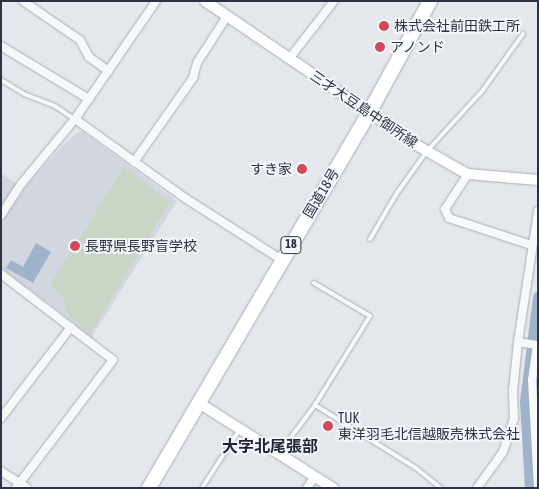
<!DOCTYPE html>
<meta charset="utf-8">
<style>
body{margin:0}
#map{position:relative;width:539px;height:489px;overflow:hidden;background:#e4e7ec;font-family:"Asap Condensed","Noto Sans JP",sans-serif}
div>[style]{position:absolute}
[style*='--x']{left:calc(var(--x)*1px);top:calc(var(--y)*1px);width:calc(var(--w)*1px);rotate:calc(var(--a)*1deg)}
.built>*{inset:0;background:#d2d6de}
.green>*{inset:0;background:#c9d6c5}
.water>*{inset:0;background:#9fb4cc}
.canal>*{height:10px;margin:-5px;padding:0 5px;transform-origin:5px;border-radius:5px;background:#9fb4cc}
.roads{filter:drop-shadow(0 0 1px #a9aeb7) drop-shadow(0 0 1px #a9aeb7)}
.lane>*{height:4px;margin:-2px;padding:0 2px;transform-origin:2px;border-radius:2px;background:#f7f8fa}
.street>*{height:8px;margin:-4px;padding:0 4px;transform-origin:4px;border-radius:4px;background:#f7f8fa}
.secondary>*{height:10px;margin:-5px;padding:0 5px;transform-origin:5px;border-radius:5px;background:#fff}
.highway>*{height:14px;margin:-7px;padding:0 7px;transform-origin:7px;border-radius:7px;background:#fff}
.dots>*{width:14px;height:14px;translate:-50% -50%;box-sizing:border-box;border:2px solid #f4f6f9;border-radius:50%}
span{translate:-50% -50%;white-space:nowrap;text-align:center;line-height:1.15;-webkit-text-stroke:4px #f4f6f9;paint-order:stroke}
.shield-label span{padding:1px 4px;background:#f4f6f9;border:1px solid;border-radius:4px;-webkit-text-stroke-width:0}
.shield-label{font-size:12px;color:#2b3445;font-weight:700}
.poi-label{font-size:14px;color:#2b3445}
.left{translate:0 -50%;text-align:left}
.right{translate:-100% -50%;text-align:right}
.street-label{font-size:14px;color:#2b3445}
.quarter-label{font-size:16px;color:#1d2536;font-weight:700}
.frame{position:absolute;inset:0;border:2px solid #2b3445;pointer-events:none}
</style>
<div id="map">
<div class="built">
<div style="clip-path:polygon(78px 132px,83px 132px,177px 201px,91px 338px,50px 304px,1px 269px,1px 223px,26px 186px,62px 146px)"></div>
<div style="clip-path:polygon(1px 173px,18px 185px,1px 209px)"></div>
</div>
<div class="green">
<div style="clip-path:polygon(124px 167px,170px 202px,90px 334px,65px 311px,64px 299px,50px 285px)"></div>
</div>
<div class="water">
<div style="clip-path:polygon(36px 243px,51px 252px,33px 283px,6px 268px,11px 260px,23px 267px)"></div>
</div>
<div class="canal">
<div style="--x:530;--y:488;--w:86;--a:-93.3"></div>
<div style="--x:525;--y:402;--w:106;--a:-82.9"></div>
</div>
<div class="roads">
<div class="lane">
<div style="--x:1;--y:80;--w:27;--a:31"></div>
<div style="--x:24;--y:94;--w:33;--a:21"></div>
<div style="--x:55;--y:106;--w:23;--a:34"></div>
<div style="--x:370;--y:239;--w:53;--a:-59.6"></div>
<div style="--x:397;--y:193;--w:52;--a:-54.5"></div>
<div style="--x:427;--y:151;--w:83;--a:-47.4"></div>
<div style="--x:483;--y:90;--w:69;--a:-54.5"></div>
<div style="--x:314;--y:283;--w:65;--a:30.5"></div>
<div style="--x:370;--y:316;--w:105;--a:121.7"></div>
<div style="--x:280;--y:452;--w:59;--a:-53.3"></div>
<div style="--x:315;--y:405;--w:119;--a:32"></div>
<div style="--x:416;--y:468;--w:32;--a:39"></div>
<div style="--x:202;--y:488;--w:70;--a:-57.2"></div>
</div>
<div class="street">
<div style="--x:23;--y:1;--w:69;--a:34.4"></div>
<div style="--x:80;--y:40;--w:19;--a:62"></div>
<div style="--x:89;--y:57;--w:24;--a:36"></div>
<div style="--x:1;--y:46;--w:103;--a:31.1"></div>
<div style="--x:289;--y:59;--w:73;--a:-52.2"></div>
<div style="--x:75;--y:119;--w:135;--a:35.7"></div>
<div style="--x:185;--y:198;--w:115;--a:32.6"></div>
<div style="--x:134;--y:162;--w:103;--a:-54.9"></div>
<div style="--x:193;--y:78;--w:16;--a:-75"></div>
<div style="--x:197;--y:63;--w:56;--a:-57.4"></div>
<div style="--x:468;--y:174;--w:42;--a:123.3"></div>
<div style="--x:445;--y:209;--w:10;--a:66"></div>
<div style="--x:449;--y:218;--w:86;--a:18.2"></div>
<div style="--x:1;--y:215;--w:38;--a:-57"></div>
<div style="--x:22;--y:183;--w:83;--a:-50.4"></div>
<div style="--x:75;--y:119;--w:143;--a:-55.5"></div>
<div style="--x:1;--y:274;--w:141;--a:37.5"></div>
<div style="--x:113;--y:360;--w:161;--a:127.2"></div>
<div style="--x:518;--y:342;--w:20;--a:9"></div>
<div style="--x:537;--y:345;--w:35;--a:98"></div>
<div style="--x:532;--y:380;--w:107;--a:86.8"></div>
<div style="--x:1;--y:418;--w:115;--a:-52.4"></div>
<div style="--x:1;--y:471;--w:31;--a:33"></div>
<div style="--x:307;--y:488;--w:14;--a:-56"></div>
<div style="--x:477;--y:488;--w:44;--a:-54.2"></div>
<div style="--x:503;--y:452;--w:35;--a:-72"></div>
<div style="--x:514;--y:419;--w:28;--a:-92"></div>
<div style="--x:513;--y:391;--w:49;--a:-84.2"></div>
<div style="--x:518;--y:342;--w:133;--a:-81.3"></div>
</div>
<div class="secondary">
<div style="--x:205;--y:1;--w:260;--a:34.2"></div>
<div style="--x:420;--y:147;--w:46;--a:29.9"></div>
<div style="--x:460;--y:170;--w:9;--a:27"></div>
<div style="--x:468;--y:174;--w:70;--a:4.9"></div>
<div style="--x:199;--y:403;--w:159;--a:32.4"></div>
</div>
<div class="highway">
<div style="--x:149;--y:488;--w:435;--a:-59.6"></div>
<div style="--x:369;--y:113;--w:128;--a:-61.4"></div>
</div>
</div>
<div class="dots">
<div style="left:384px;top:26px;background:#d1495b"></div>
<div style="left:380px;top:47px;background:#d1495b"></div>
<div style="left:302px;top:169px;background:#d1495b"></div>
<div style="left:75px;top:246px;background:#d1495b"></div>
<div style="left:328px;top:426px;background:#d1495b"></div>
</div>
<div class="shield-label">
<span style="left:291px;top:245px">18</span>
</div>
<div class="poi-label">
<span class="left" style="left:394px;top:26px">株式会社前田鉄工所</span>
<span class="left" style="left:390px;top:47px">アノンド</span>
<span class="right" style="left:292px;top:169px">すき家</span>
<span class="left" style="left:85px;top:246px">長野県長野盲学校</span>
<span class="left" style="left:338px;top:426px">TUK<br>東洋羽毛北信越販売株式会社</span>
</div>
<div class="street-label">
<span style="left:364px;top:109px;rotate:34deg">三才大豆島中御所線</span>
<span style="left:321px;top:193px;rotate:-59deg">国道18号</span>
</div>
<div class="quarter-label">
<span style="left:270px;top:446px">大字北尾張部</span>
</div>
<div class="frame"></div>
</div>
